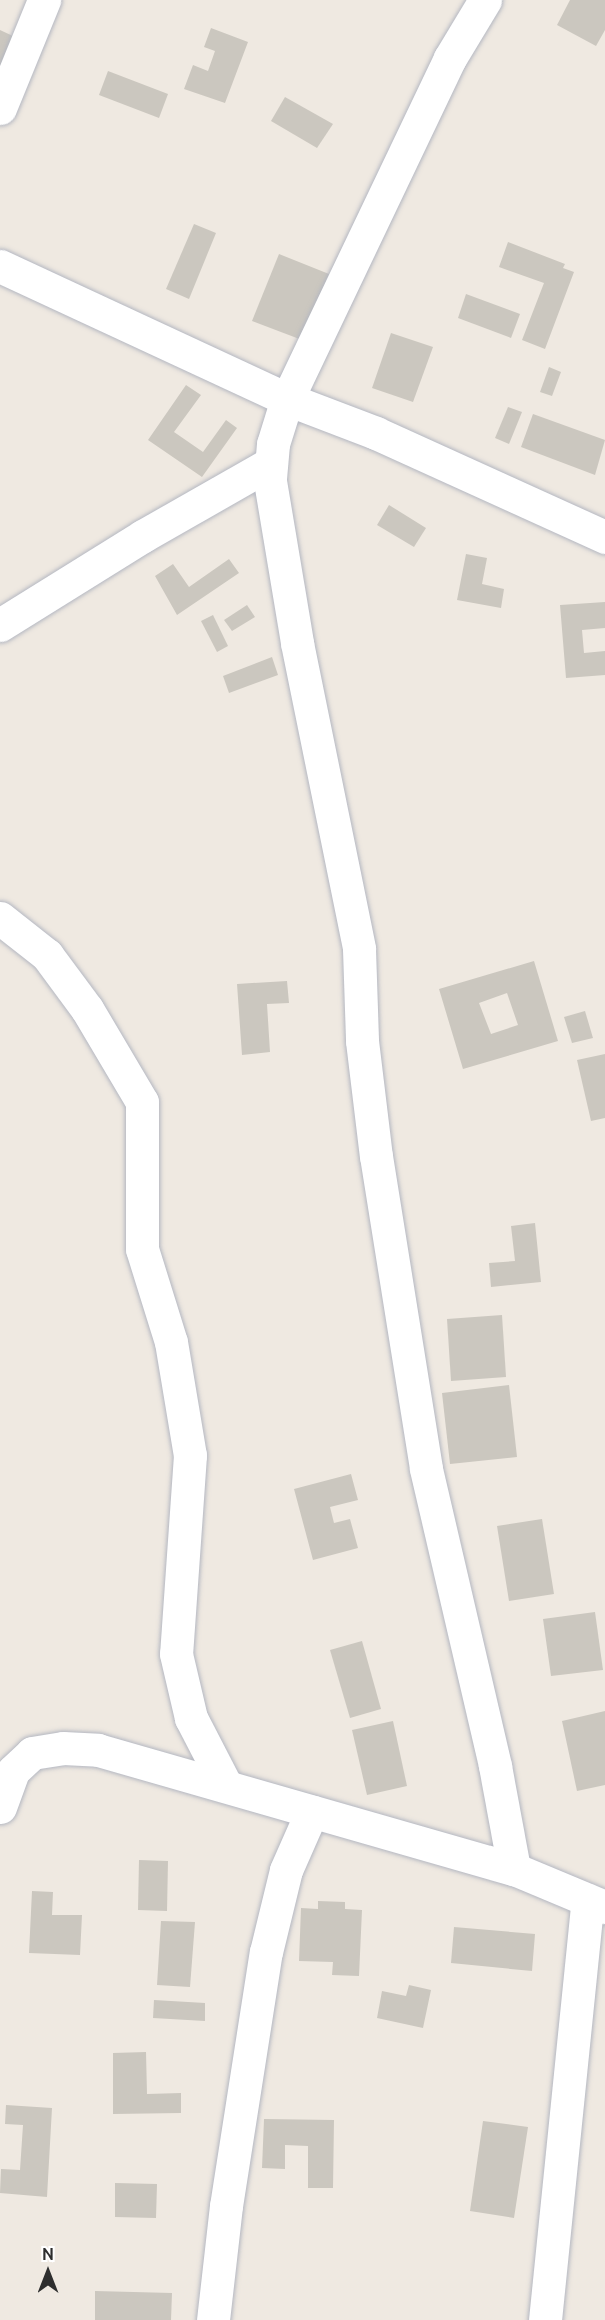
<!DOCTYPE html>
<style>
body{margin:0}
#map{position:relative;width:605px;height:2320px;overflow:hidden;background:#efe9e1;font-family:Ubuntu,sans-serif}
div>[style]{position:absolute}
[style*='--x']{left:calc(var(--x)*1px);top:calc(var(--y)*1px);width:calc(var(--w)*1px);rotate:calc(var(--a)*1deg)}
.building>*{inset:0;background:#cbc7bf}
.roads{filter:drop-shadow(0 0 2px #b4b7c1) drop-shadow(0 0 2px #b4b7c1)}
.minor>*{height:33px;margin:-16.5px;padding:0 16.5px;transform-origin:16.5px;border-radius:16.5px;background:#fff}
span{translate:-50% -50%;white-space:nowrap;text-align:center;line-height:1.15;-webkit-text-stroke:5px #fff;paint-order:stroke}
.north{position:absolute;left:18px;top:2242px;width:60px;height:60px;-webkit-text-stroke:4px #fff;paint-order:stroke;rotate:0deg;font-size:16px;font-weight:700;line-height:24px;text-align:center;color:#2e2e2e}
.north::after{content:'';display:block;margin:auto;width:21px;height:27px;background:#2e2e2e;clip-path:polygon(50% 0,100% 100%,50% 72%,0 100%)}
</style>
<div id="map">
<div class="building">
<div style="clip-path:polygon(570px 0,605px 0,605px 30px,596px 46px,557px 25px)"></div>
<div style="clip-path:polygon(211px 28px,248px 42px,225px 103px,184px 89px,193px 65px,208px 71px,215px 51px,204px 47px)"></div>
<div style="clip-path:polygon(0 30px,15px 37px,0 72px)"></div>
<div style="clip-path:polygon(108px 71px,168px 94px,159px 118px,99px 95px)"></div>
<div style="clip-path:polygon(285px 97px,333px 124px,317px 148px,271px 121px)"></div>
<div style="clip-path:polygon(194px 224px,216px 233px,189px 299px,166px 289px)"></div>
<div style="clip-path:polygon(508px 242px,565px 264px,563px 268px,574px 272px,545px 349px,522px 340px,544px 283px,499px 267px)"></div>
<div style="clip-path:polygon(279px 254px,329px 274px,302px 340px,252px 321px)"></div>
<div style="clip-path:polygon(466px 294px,520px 314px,511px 338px,458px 318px)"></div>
<div style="clip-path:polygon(391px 333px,433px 347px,413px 402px,372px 388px)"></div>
<div style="clip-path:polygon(549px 367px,561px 372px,552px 396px,540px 392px)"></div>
<div style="clip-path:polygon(186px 385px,201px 395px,174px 432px,203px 452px,226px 420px,237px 428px,202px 477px,148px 440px)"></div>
<div style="clip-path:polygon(508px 407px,522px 412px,509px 444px,495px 438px)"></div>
<div style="clip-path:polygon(533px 414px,605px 440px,595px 475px,521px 447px)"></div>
<div style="clip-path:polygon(389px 505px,426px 528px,414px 547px,377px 525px)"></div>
<div style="clip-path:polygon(466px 554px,487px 558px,482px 584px,504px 589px,501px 608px,457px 600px)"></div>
<div style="clip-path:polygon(229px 559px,239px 573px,177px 615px,155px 576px,173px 564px,189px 587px)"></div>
<div style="clip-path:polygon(605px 602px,605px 628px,582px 630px,584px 653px,605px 651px,605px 675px,566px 678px,560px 605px)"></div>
<div style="clip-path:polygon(247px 605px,255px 617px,232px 631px,224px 620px)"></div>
<div style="clip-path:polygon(213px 615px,228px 646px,217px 652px,201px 621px)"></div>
<div style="clip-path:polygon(272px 657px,278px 675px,229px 693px,223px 676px)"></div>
<div style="clip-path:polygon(evenodd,534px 961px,558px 1041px,463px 1069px,439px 989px,534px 961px,507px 993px,518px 1025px,491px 1034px,479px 1003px,507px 993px)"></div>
<div style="clip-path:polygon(287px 981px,289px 1003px,267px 1004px,270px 1052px,242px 1055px,237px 984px)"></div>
<div style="clip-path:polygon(585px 1011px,593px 1038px,572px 1043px,564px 1017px)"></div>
<div style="clip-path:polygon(605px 1054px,605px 1118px,591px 1121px,577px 1060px)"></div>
<div style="clip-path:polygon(535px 1223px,541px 1282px,491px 1287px,489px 1263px,515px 1261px,511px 1226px)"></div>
<div style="clip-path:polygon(502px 1315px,506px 1377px,451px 1381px,447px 1319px)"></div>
<div style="clip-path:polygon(509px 1385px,517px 1457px,450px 1464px,442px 1393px)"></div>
<div style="clip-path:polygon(351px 1474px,358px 1500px,330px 1507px,334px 1523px,350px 1519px,358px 1548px,313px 1560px,294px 1489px)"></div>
<div style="clip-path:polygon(542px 1519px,554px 1594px,509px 1601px,497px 1526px)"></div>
<div style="clip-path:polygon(595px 1612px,603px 1670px,551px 1676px,543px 1619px)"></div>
<div style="clip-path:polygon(362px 1641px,381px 1709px,350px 1718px,330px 1650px)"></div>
<div style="clip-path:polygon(605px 1711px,605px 1785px,577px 1791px,562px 1721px)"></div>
<div style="clip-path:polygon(393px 1721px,407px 1786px,367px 1795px,352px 1730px)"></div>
<div style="clip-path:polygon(139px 1860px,168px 1861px,167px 1911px,138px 1910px)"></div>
<div style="clip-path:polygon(32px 1891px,53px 1892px,52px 1915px,82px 1915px,80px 1955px,29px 1953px)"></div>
<div style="clip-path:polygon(318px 1901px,345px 1902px,345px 1909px,362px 1910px,359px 1976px,332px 1975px,333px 1962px,299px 1961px,301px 1908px,318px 1909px)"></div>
<div style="clip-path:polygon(161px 1921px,195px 1922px,190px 1987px,157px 1985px)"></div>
<div style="clip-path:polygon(454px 1927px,535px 1934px,532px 1971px,451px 1963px)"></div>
<div style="clip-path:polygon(409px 1985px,431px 1990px,423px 2028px,377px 2018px,382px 1991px,406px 1996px)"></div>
<div style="clip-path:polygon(154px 2000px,205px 2003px,205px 2021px,153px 2018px)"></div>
<div style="clip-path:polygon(146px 2052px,147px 2094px,181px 2093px,181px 2113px,113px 2114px,113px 2053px)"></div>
<div style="clip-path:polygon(6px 2105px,52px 2108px,47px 2197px,0 2193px,1px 2169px,20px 2170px,23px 2125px,5px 2124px)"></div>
<div style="clip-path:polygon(264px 2119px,334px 2120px,333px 2188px,308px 2188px,308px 2146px,285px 2145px,285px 2169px,262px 2168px)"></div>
<div style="clip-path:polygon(483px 2121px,528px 2127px,514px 2218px,470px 2211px)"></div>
<div style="clip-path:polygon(115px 2183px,157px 2184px,156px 2218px,115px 2217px)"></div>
<div style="clip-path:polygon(95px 2291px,172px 2293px,171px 2320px,95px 2320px)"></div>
</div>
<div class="roads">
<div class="minor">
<div style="--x:485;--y:0;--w:68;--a:121.1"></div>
<div style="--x:450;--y:58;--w:378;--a:115.5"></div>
<div style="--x:287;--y:399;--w:47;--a:107.3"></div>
<div style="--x:273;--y:444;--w:37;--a:95"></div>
<div style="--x:270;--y:481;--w:164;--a:80.5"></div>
<div style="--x:297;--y:643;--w:312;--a:78.5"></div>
<div style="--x:359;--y:949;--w:92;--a:88.1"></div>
<div style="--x:362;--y:1041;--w:116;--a:83.1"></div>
<div style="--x:376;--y:1156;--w:317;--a:80.9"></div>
<div style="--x:426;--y:1469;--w:305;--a:76.9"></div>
<div style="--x:495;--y:1766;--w:105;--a:79.5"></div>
<div style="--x:0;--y:108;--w:117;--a:-67.8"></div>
<div style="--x:0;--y:266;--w:316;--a:24.9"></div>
<div style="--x:287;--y:399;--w:95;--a:20.9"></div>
<div style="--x:376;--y:433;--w:252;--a:24.4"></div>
<div style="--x:0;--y:625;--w:168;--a:-31.9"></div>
<div style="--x:143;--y:536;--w:147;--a:-29.7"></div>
<div style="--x:0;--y:918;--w:60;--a:38.2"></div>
<div style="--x:47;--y:955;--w:67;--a:53.5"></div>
<div style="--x:87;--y:1009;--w:108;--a:59.4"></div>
<div style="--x:142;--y:1102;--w:147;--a:90"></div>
<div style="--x:142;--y:1249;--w:97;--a:72.7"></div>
<div style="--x:171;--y:1342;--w:115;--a:80.5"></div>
<div style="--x:190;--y:1455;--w:199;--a:94"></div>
<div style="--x:176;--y:1654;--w:66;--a:76.8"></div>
<div style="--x:191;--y:1718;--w:74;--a:62.7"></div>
<div style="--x:0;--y:1807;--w:38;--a:-70"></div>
<div style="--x:13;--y:1771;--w:26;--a:-43"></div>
<div style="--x:32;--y:1753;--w:31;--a:-9"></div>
<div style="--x:63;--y:1748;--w:35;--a:3"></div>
<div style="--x:98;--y:1750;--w:433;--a:16"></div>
<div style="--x:514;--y:1869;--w:99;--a:22.7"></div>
<div style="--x:213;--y:2320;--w:115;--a:-83.5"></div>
<div style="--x:226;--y:2206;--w:257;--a:-81.1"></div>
<div style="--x:266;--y:1952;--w:84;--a:-76.3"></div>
<div style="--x:286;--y:1870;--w:64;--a:-66.2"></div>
<div style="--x:545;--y:2320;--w:422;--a:-84.2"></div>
</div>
</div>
<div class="north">N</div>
</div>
